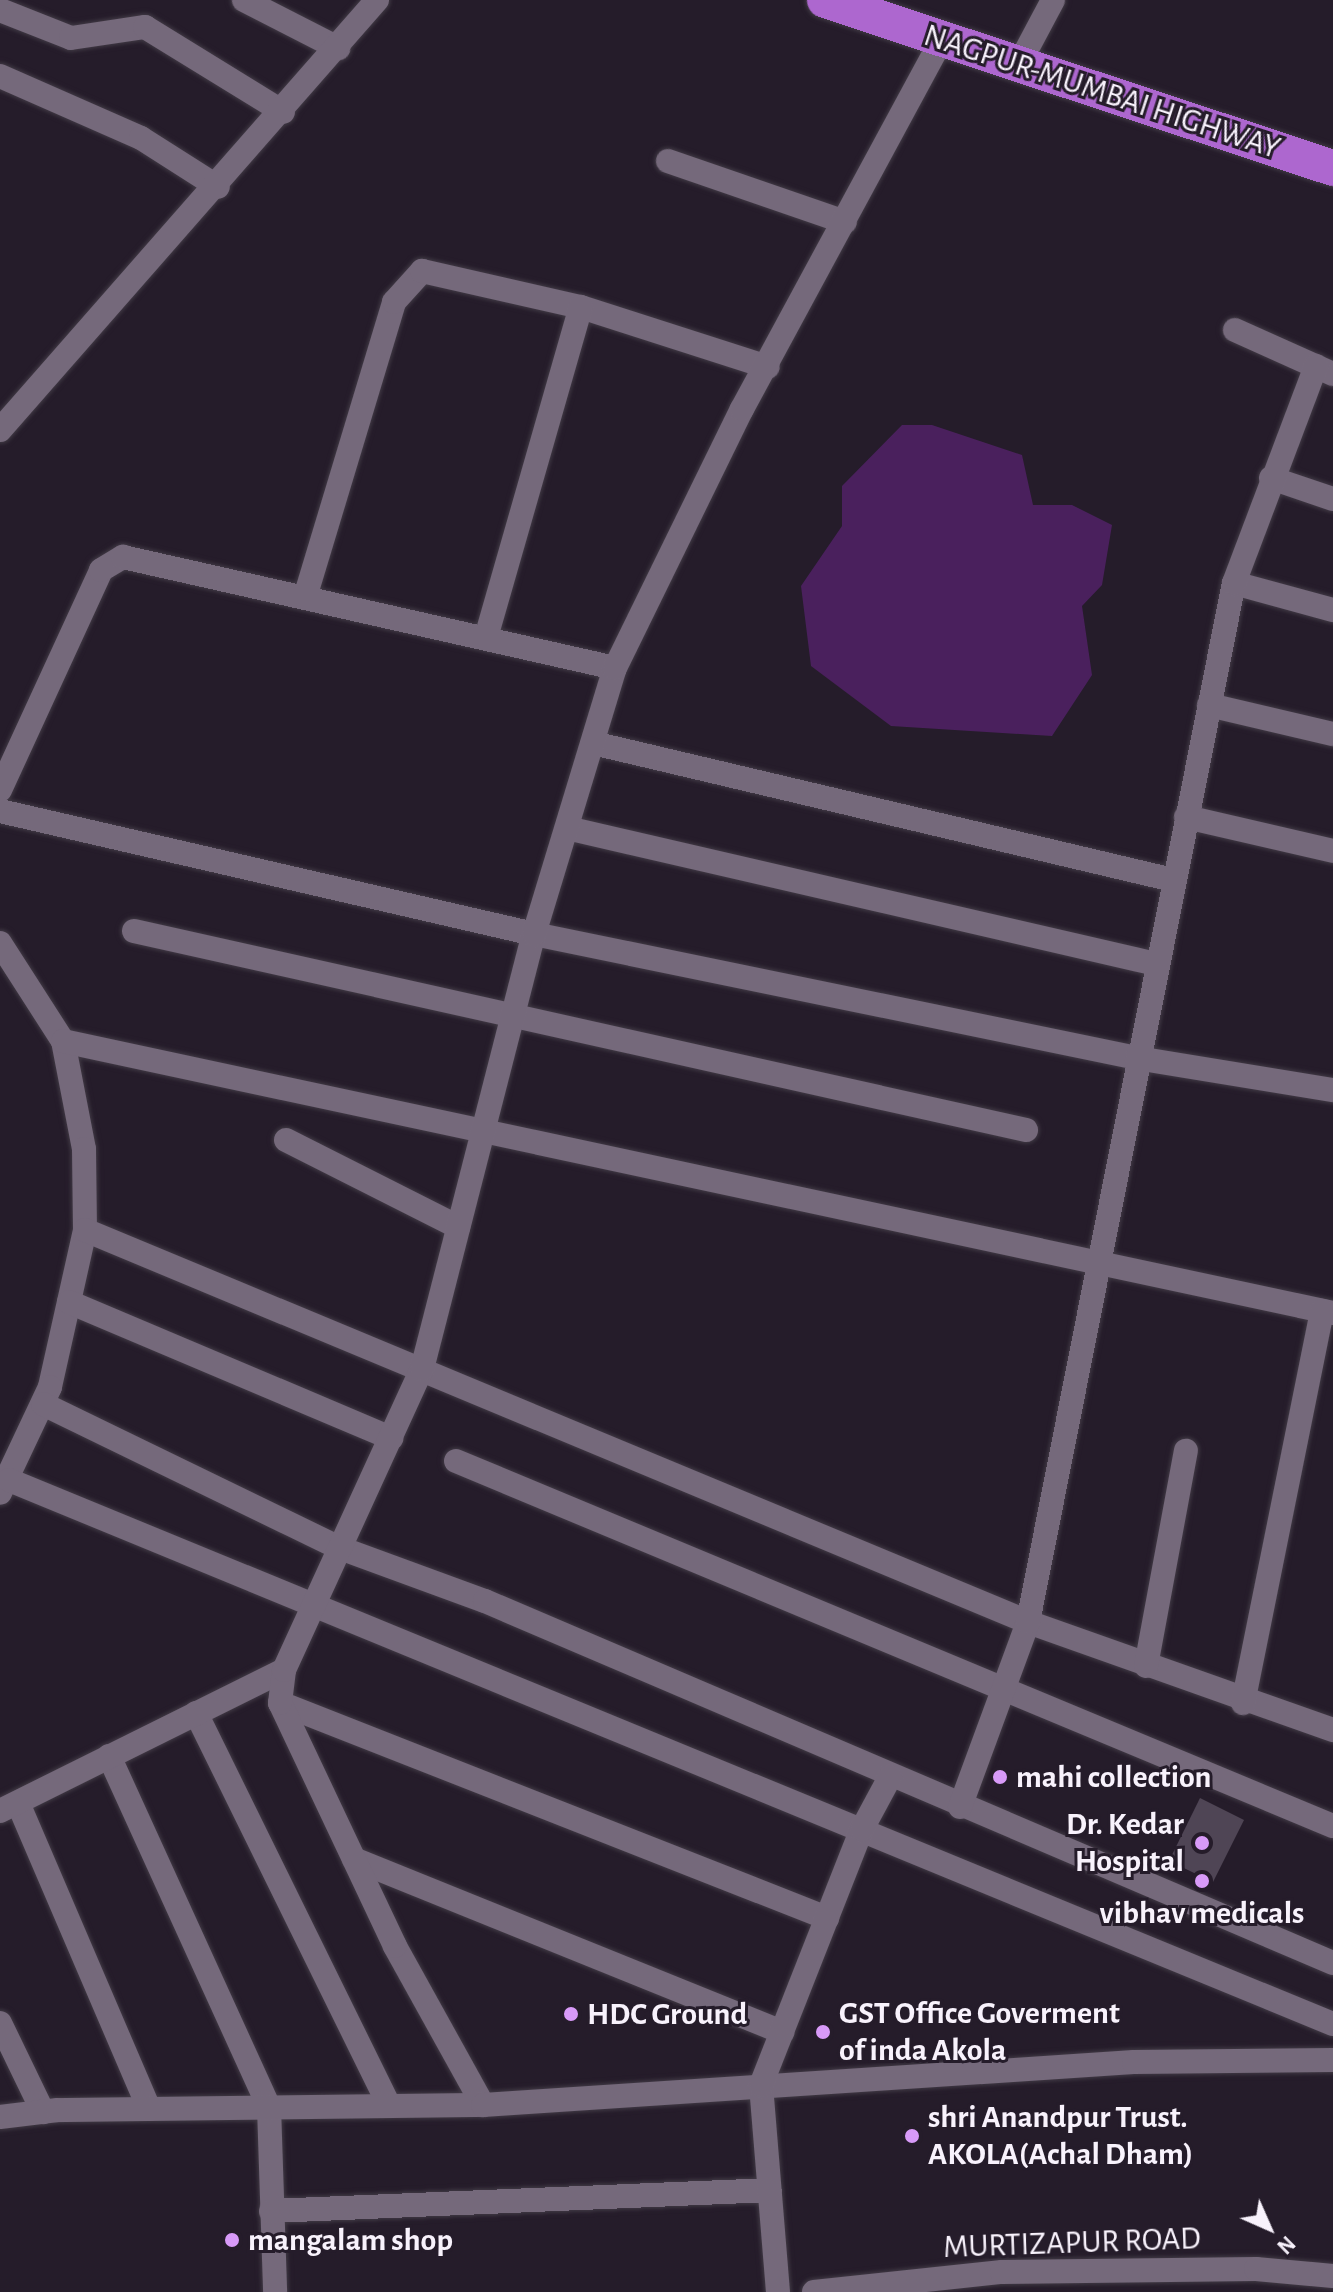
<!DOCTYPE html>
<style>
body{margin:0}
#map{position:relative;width:1333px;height:2292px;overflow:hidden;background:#251c2a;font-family:"Alegreya Sans",sans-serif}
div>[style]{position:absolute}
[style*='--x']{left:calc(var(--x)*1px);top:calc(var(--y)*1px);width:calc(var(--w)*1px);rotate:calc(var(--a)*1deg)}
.water>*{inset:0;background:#4a205d}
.building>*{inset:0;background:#4f4555}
.roads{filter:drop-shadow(0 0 2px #413a45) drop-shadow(0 0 2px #413a45)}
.minor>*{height:24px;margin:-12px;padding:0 12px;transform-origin:12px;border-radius:12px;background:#75697b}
.highway>*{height:36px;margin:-18px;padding:0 18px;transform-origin:18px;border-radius:18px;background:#ad67cf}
.dots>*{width:22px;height:22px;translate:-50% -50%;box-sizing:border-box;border:4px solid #251c2a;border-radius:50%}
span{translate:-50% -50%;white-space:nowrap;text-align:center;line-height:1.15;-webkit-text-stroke:6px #251c2a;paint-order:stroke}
.street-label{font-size:32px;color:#f8f2fc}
.poi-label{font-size:32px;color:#f8f2fc;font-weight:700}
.left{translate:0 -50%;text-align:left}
.right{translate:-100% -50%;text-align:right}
.north{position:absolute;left:1229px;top:2188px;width:80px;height:80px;-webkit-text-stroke:6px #251c2a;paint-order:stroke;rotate:135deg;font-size:22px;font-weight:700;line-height:32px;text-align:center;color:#f8f2fc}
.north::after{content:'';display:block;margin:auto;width:28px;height:36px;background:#f8f2fc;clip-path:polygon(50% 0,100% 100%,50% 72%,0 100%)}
</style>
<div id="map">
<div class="water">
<div style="clip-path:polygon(902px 425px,932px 425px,1022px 455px,1033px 505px,1072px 505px,1112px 525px,1102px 585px,1082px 606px,1092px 675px,1052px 736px,891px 726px,811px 666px,801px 586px,842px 526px,842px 486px)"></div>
</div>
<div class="building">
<div style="clip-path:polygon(1200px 1798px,1244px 1820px,1213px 1882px,1169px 1861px)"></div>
</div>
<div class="roads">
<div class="minor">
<div style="--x:244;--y:0;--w:106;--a:27.1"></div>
<div style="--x:0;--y:10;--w:76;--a:21.5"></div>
<div style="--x:71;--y:38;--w:75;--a:-8.5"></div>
<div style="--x:145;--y:27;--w:162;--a:31.6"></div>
<div style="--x:1019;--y:64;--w:72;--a:-62"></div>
<div style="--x:0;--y:76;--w:154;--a:23.7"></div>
<div style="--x:141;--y:138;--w:91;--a:32.5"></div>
<div style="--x:668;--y:161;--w:187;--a:19"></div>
<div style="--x:1235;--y:330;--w:107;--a:24.2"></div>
<div style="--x:0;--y:430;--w:572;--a:-48.76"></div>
<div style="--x:1271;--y:478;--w:65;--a:18.7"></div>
<div style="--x:1234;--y:583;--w:103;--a:15.3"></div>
<div style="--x:306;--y:594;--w:305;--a:-73.2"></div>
<div style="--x:394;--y:302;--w:42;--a:-47.9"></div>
<div style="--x:422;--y:271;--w:163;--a:12.8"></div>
<div style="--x:581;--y:307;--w:196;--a:17.8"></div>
<div style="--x:487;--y:634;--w:340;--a:-74"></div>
<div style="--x:1209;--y:705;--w:127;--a:13.2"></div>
<div style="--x:593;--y:743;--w:596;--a:13.29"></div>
<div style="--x:0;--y:790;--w:242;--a:-65.3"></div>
<div style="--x:101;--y:570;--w:26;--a:-31"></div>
<div style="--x:123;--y:557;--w:504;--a:12.71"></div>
<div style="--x:0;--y:811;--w:548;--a:12.97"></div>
<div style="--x:534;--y:934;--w:616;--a:11.62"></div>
<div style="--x:1137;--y:1058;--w:199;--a:9.3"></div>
<div style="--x:1186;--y:817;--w:151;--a:13"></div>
<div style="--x:567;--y:828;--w:604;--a:13"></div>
<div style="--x:134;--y:931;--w:914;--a:12.58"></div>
<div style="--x:0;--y:943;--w:117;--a:57.3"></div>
<div style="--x:63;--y:1041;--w:110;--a:79"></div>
<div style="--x:84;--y:1149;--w:81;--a:89.3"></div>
<div style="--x:85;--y:1230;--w:161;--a:102.6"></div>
<div style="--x:50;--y:1387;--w:117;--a:115.3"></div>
<div style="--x:63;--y:1041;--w:1299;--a:12.09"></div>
<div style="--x:286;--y:1140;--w:193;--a:26.8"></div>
<div style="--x:85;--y:1230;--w:1021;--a:22.57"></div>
<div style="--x:1028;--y:1622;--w:324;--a:19.5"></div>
<div style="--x:69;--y:1302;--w:350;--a:22.9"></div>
<div style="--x:43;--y:1404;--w:330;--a:25.9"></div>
<div style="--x:340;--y:1548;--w:154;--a:20.1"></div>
<div style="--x:485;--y:1601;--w:922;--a:23.12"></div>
<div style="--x:456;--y:1461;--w:950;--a:22.6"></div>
<div style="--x:9;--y:1480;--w:1431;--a:22.34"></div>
<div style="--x:1146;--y:1666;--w:219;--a:-79.5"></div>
<div style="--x:280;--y:1703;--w:588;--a:21.46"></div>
<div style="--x:1243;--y:1703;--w:400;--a:-78.6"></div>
<div style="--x:196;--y:1713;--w:438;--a:63.8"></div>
<div style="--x:109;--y:1756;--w:386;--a:65.5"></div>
<div style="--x:269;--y:2107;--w:185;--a:88.1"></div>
<div style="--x:18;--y:1803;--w:333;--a:66.8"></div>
<div style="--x:960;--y:1807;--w:197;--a:-69.8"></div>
<div style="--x:1028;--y:1622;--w:1059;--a:-78.79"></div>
<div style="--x:1234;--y:583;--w:232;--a:-69.3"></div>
<div style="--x:0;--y:1811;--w:317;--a:-26.4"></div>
<div style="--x:354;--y:1859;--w:462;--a:22"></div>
<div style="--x:0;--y:2023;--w:99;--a:64.2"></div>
<div style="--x:483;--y:2105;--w:182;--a:-119"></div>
<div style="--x:395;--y:1946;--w:269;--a:-115.3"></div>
<div style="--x:280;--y:1703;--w:33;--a:-83"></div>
<div style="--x:284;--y:1670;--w:331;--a:-65.4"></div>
<div style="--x:422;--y:1369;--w:449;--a:-75.6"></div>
<div style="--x:534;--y:934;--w:278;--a:-73.1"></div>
<div style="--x:615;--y:668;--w:288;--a:-63.9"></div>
<div style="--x:742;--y:409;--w:421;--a:-61.6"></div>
<div style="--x:0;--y:2117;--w:58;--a:-6.9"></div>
<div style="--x:58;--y:2110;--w:425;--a:-0.7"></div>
<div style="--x:483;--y:2105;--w:652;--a:-3.78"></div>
<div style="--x:1134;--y:2062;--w:199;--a:-0.6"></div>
<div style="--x:271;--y:2211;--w:499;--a:-2.4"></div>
<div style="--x:778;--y:2292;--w:208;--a:-94.7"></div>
<div style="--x:761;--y:2085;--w:275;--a:-68.5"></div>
<div style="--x:862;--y:1829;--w:59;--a:-61.7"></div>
<div style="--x:814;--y:2292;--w:189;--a:-6.1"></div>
<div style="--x:1002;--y:2272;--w:254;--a:-0.7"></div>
<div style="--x:1256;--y:2269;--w:77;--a:5.2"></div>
</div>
<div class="highway">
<div style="--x:825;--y:0;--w:535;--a:18.3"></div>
</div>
</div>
<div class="dots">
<div style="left:1000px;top:1777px;background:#d89af8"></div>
<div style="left:1202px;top:1843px;background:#d89af8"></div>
<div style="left:1202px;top:1881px;background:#d89af8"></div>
<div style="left:571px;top:2014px;background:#d89af8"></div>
<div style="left:823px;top:2032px;background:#d89af8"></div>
<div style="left:912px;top:2136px;background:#d89af8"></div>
<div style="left:232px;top:2240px;background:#d89af8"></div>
</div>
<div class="street-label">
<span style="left:1102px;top:92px;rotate:18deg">NAGPUR-MUMBAI HIGHWAY</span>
<span style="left:1072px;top:2243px;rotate:-2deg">MURTIZAPUR ROAD</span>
</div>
<div class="poi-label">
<span class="left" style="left:1016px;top:1777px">mahi collection</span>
<span class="right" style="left:1184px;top:1843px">Dr. Kedar<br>Hospital</span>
<span style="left:1202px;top:1913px">vibhav medicals</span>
<span class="left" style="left:587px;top:2014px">HDC Ground</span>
<span class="left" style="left:839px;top:2032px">GST Office Goverment<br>of inda Akola</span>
<span class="left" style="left:928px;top:2136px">shri Anandpur Trust.<br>AKOLA(Achal Dham)</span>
<span class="left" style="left:248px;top:2240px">mangalam shop</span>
</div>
<div class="north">N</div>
</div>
